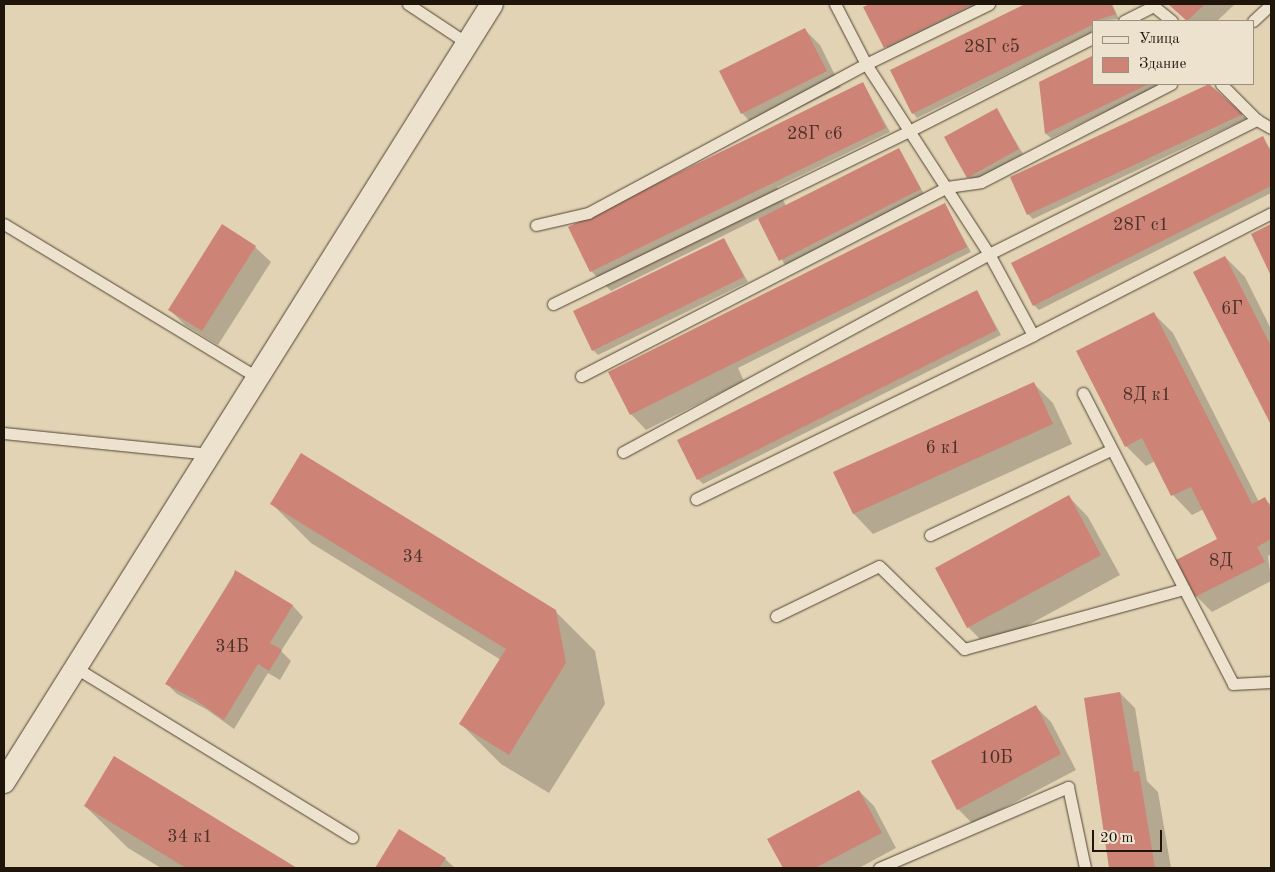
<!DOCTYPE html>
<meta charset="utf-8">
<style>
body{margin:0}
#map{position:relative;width:1275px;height:872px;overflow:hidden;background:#e2d3b4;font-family:"Old Standard TT",serif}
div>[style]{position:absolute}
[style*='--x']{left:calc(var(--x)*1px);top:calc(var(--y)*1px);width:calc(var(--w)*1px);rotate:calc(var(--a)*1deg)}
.shadow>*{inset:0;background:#0003}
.building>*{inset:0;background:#cd8477}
.roads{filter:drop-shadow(0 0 1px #504435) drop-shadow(0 0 1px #504435)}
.service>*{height:11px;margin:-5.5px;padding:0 5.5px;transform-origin:5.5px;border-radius:5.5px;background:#ece2ce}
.minor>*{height:22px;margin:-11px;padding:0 11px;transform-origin:11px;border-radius:11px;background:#ece2ce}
span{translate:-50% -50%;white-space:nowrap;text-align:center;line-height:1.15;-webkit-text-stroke:4.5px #ece2ce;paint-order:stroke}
.number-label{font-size:18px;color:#4b3126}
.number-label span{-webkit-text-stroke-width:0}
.frame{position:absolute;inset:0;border:5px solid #20150b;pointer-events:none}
.legend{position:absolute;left:1092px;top:20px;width:162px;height:65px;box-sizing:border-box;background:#ece2ce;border:1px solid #9a9080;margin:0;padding:6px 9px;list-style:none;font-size:15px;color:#20150b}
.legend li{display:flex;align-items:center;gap:10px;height:25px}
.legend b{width:25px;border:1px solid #9a9080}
.scale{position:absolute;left:1092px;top:830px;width:70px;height:22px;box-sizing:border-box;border:2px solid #20150b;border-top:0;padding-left:6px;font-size:15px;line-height:18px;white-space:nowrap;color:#20150b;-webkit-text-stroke:4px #ece2ce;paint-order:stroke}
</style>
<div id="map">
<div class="shadow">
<div style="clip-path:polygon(872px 4px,987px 4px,890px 53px,865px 8px)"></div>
<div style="clip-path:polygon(1028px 4px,1112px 4px,1119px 19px,1094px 21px,1094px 31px,917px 118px,913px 113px,892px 71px)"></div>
<div style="clip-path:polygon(1170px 4px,1235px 4px,1217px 21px,1187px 21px)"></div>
<div style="clip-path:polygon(805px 30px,820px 45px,841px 87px,757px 129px,742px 113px)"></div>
<div style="clip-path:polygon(863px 83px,890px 132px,777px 187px,786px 206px,899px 149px,924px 194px,785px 265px,759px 218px,611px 291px,591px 271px)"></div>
<div style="clip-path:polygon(1040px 83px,1094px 84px,1163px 84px,1051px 138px,1046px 134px)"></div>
<div style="clip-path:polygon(1209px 86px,1246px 119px,1033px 219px,1028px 214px)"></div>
<div style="clip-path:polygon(997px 110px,1023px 154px,972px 182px,968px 177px)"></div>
<div style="clip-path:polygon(1263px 138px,1271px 150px,1271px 193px,1039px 310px,1034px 305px)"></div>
<div style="clip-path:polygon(945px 205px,971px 252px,738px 368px,744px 381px,646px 430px,631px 414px)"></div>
<div style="clip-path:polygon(724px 239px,748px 282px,598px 355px,593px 350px)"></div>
<div style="clip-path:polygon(255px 247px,271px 262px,218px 345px,185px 325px,170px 310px)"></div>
<div style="clip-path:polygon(1225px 257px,1245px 277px,1271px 329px,1271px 423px,1195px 272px)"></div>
<div style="clip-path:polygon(977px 291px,1001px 335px,703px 484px,699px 480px,679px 440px)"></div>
<div style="clip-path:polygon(1153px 313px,1173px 333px,1259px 502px,1265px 499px,1271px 505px,1271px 554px,1268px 556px,1271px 581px,1212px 612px,1196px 596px,1178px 561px,1219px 540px,1204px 509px,1192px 515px,1173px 495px,1155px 461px,1146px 466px,1126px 446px)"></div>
<div style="clip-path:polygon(1033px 383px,1053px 403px,1072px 444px,873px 534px,854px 514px,835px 472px)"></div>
<div style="clip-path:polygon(1069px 497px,1088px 517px,1120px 575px,988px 647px,968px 627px)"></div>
<div style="clip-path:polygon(272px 504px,555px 611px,595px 651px,605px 704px,549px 793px,501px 764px,461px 724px,501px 660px,311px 543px)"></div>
<div style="clip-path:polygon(235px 572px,293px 606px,303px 617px,281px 651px,291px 661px,280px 680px,268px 673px,234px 729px,206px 709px,177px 694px,167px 684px)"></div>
<div style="clip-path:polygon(1120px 693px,1135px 708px,1147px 781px,1158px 792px,1171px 868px,1111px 868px,1096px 780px,1100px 779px)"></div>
<div style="clip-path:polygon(1036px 707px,1051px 722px,1076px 770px,973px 824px,958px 809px)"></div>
<div style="clip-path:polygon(114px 758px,295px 868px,161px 868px,128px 848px,85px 806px)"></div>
<div style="clip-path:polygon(859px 791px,874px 806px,896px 848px,859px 868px,784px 868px,769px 839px)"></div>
<div style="clip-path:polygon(400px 831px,445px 859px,455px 868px,377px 868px)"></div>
</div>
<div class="building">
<div style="clip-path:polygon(870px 4px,973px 4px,884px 48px,863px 7px)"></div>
<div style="clip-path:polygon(1025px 4px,1111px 4px,1116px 14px,1094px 21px,1094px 24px,912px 114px,890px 70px)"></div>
<div style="clip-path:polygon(1168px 4px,1205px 4px,1187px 21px)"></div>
<div style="clip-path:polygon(805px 28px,827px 71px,741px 114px,719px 71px)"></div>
<div style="clip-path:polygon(1094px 55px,1094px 84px,1149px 84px,1045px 134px,1039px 82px)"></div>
<div style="clip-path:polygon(863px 82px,886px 128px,590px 272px,568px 227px)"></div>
<div style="clip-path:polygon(1209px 84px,1243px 114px,1027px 215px,1010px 177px)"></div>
<div style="clip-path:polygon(997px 108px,1019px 149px,967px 178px,944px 137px)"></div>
<div style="clip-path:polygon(1263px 136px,1271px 153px,1271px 186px,1033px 306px,1011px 263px)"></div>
<div style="clip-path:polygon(899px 148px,921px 189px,779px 261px,758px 219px)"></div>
<div style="clip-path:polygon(945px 203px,967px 247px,630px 415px,608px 372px)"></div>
<div style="clip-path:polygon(222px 224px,256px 246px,202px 331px,168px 310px)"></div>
<div style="clip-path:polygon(1271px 224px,1271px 276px,1251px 234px)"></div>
<div style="clip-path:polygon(724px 238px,744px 277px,592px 351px,573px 311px)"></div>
<div style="clip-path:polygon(1225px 256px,1271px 346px,1271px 425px,1193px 272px)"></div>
<div style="clip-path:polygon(977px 290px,997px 330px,697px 480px,677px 440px)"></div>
<div style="clip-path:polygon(1154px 312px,1252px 504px,1265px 497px,1271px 509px,1271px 539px,1257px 547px,1265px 562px,1195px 597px,1176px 560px,1217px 539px,1191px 487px,1171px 496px,1142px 438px,1125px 447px,1076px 351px)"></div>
<div style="clip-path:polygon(1034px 382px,1053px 424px,853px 514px,833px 472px)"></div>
<div style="clip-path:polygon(301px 453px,556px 610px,566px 663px,509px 755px,459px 724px,506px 649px,270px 504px)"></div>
<div style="clip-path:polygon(1069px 495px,1101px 555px,967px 628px,935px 568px)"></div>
<div style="clip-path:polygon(235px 570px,293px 605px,270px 643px,282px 650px,269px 671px,258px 664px,224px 720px,194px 699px,165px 684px,233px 577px)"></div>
<div style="clip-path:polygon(1120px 692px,1134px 772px,1139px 771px,1155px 868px,1109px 868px,1084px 698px)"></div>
<div style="clip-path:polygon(1036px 705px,1061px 754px,957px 810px,931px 761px)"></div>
<div style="clip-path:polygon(114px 756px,297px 868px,186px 868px,84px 806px)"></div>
<div style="clip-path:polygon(859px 790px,882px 833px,815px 868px,783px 868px,767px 839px)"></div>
<div style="clip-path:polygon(399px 829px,446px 858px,439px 868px,375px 868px)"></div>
</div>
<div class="roads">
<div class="service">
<div style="--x:408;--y:4;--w:71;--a:33.5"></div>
<div style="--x:835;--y:4;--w:68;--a:62.7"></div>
<div style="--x:866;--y:64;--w:226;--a:57.1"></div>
<div style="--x:989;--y:254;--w:300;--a:-26.6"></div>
<div style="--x:1151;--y:4;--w:27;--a:39"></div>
<div style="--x:1124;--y:21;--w:34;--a:-27"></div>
<div style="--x:1253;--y:21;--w:25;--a:-43"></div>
<div style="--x:1221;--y:84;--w:51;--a:45"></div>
<div style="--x:1257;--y:120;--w:16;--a:30"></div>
<div style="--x:4;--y:224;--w:297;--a:31.2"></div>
<div style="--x:536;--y:225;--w:53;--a:-13"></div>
<div style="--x:588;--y:213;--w:315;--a:-28.2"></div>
<div style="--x:866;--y:64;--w:137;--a:-26"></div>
<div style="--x:553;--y:304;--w:398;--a:-25.9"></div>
<div style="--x:911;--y:130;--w:205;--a:-26.9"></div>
<div style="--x:581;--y:376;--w:412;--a:-27.3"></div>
<div style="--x:947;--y:187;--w:34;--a:-8"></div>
<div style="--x:981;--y:182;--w:214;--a:-27.3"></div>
<div style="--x:1083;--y:393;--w:327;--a:62.7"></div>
<div style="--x:1233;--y:684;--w:38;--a:-3"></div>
<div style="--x:4;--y:433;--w:207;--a:5.8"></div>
<div style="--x:623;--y:452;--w:416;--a:-28.4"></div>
<div style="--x:989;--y:254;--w:92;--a:61.5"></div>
<div style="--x:696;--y:499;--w:375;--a:-25.9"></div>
<div style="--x:1033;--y:335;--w:267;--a:-27.1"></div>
<div style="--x:930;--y:535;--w:200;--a:-25.2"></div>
<div style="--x:776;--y:616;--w:114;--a:-25.9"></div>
<div style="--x:879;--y:566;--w:119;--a:44.3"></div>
<div style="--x:964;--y:649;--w:228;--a:-15.3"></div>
<div style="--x:76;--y:668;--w:324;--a:31.5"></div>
<div style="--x:879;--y:868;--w:206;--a:-23.2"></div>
<div style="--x:1068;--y:787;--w:83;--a:78.1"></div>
</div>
<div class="minor">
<div style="--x:4;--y:782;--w:918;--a:-57.9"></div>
</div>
</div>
<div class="number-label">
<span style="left:992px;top:47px">28Г с5</span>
<span style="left:815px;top:134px">28Г с6</span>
<span style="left:1141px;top:225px">28Г с1</span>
<span style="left:1232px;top:309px">6Г</span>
<span style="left:1147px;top:395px">8Д к1</span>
<span style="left:943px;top:448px">6 к1</span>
<span style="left:413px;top:557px">34</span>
<span style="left:1221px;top:561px">8Д</span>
<span style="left:232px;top:647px">34Б</span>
<span style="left:996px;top:758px">10Б</span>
<span style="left:190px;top:837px">34 к1</span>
</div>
<div class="frame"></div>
<ul class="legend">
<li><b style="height:6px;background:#ece2ce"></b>Улица</li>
<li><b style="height:14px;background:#cd8477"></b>Здание</li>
</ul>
<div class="scale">20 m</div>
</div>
